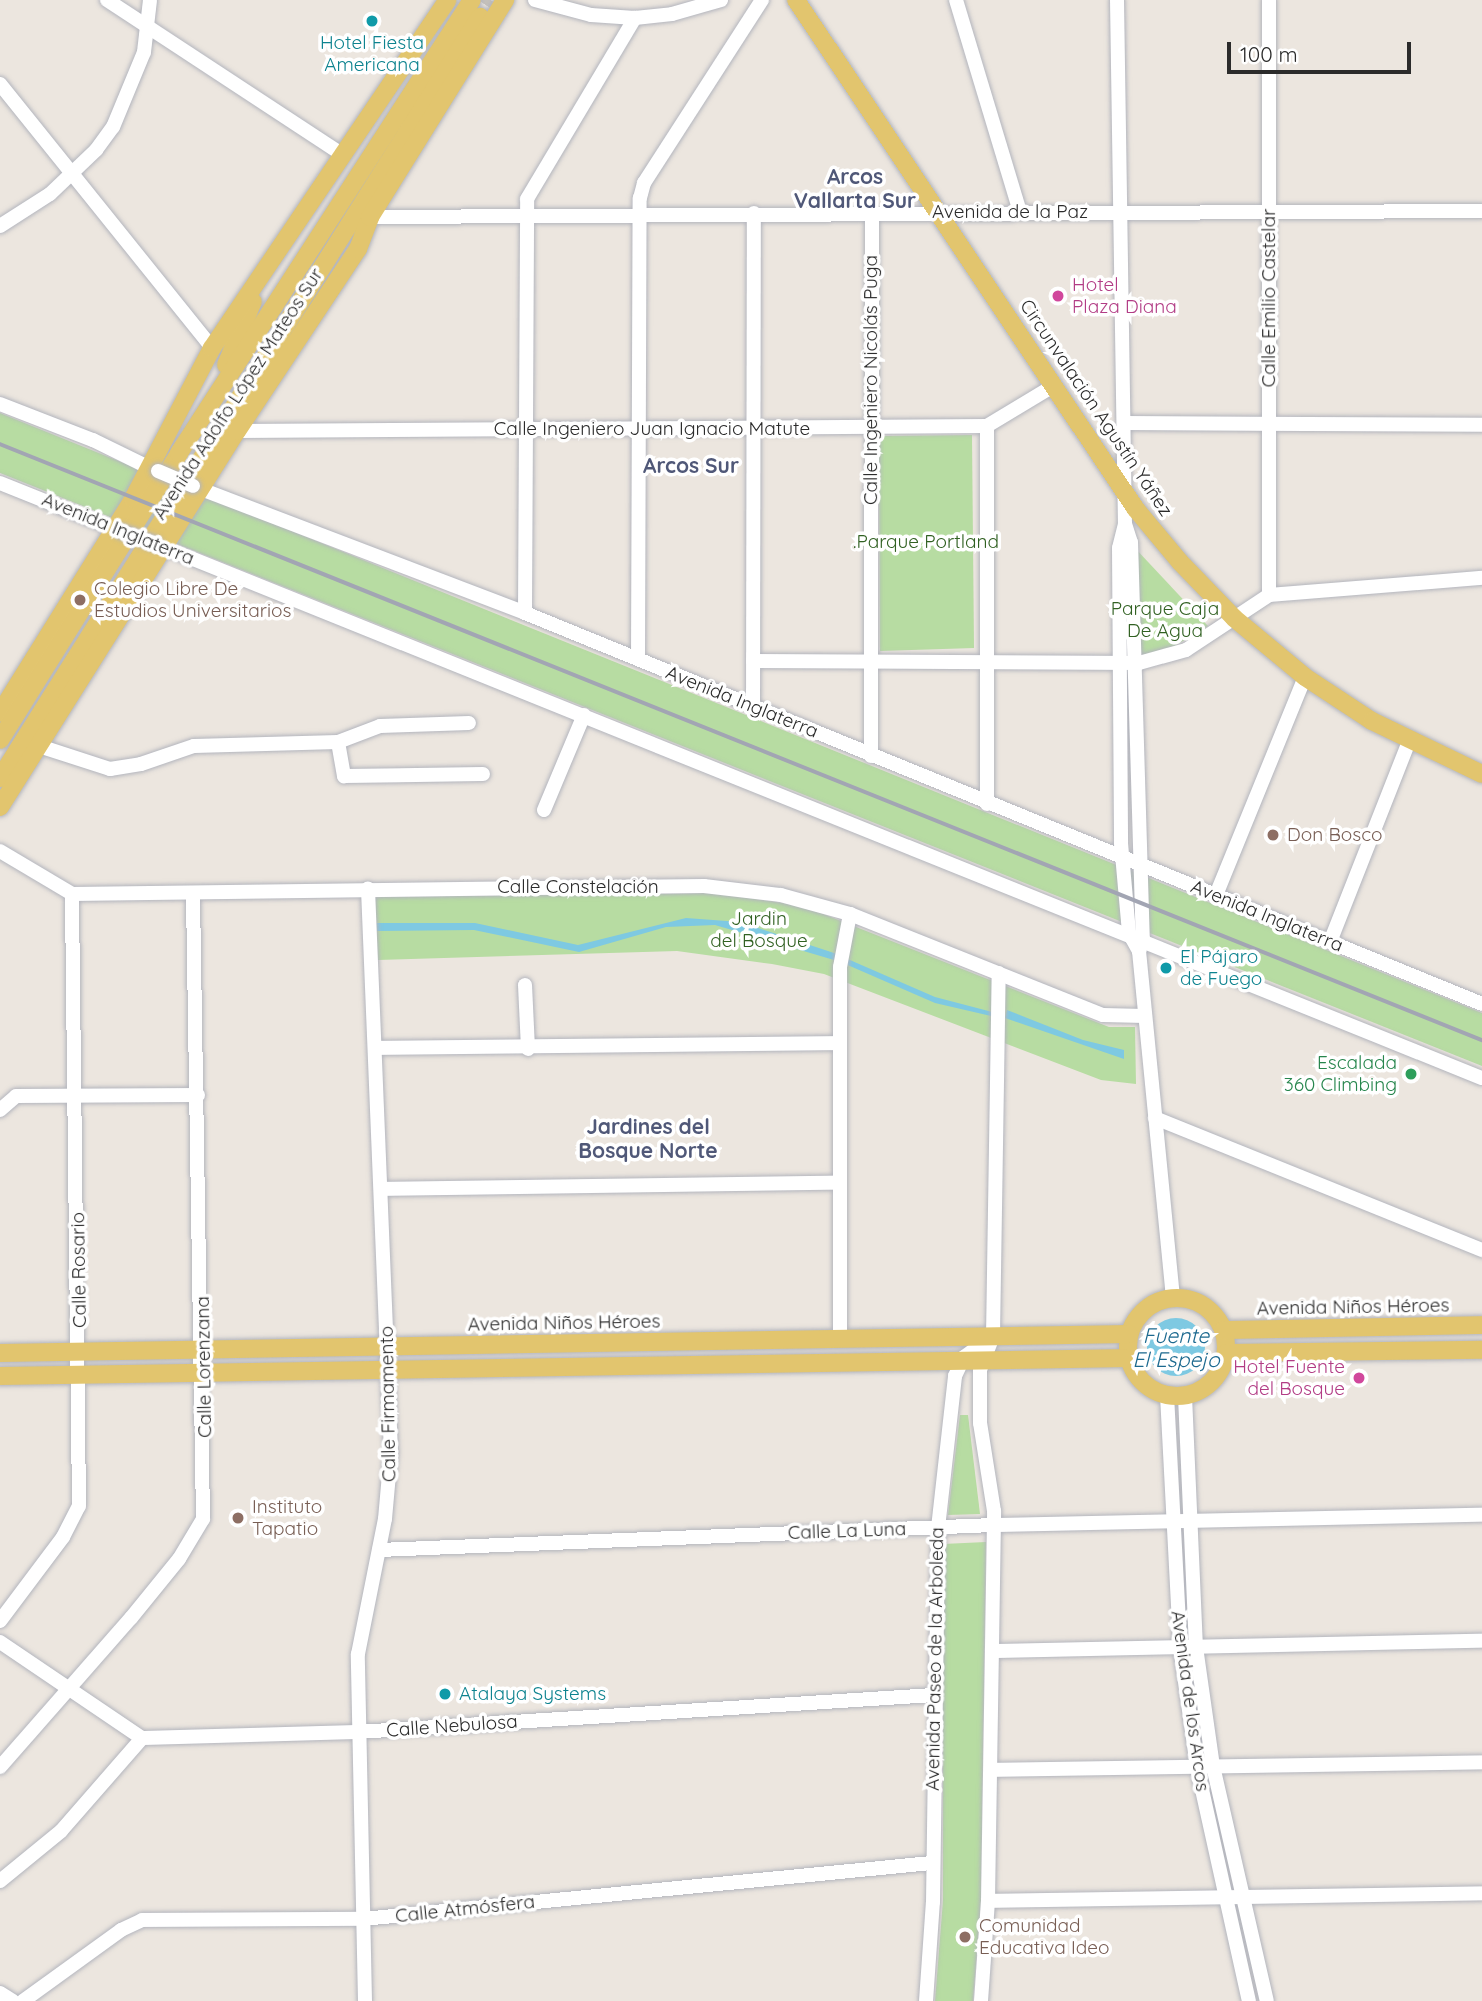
<!DOCTYPE html>
<meta charset="utf-8">
<style>
body{margin:0}
#map{position:relative;width:1482px;height:2001px;overflow:hidden;background:#ece6df;font-family:Quicksand,sans-serif}
div>[style]{position:absolute}
[style*='--x']{left:calc(var(--x)*1px);top:calc(var(--y)*1px);width:calc(var(--w)*1px);rotate:calc(var(--a)*1deg)}
.green>*{inset:0;background:#b7dca2}
.water>*{inset:0;background:#7ec9e2}
.round{border-radius:50%}
.major-tunnel>*{height:18px;margin-top:-9px;transform-origin:0;background:repeating-linear-gradient(90deg,#c5c1bb 0 18px,transparent 0 27px)}
.roads{filter:drop-shadow(0 0 2px #b3b5bd) drop-shadow(0 0 2px #b3b5bd)}
.minor>*{height:14px;margin:-7px;padding:0 7px;transform-origin:7px;border-radius:7px;background:#fff}
.major>*{height:18px;margin:-9px;padding:0 9px;transform-origin:9px;border-radius:9px;background:#e2c56e}
.major>.ring{margin:-9px;padding:0;box-sizing:content-box;background:none;border:18px solid #e2c56e;border-radius:50%}
.rail>*{height:3.5px;margin:-1.75px;padding:0 1.75px;transform-origin:1.75px;border-radius:1.75px;background:#a2a5b3}
.bridges{filter:drop-shadow(0 0 2px #b3b5bd) drop-shadow(0 0 2px #b3b5bd)}
.minor-bridge>*{height:14px;margin:-7px;padding:0 7px;transform-origin:7px;border-radius:7px;background:#fff}
.dots>*{width:19px;height:19px;translate:-50% -50%;box-sizing:border-box;border:4px solid #fff;border-radius:50%}
span{translate:-50% -50%;white-space:nowrap;text-align:center;line-height:1.15;-webkit-text-stroke:7px #fff;paint-order:stroke}
.culture-label{font-size:19px;color:#0d838f}
.left{translate:0 -50%;text-align:left}
.street-label{font-size:19px;color:#2b2b2b}
.hotel-label{font-size:19px;color:#b23c85}
.right{translate:-100% -50%;text-align:right}
.park-label{font-size:19px;color:#316122}
.education-label{font-size:19px;color:#785e54}
.leisure-label{font-size:19px;color:#27864d}
.neighbourhood-label{font-size:21px;color:#505878;font-weight:700}
.water-label{font-size:21px;color:#1c698f;font-style:italic}
.scale{position:absolute;left:1227px;top:42px;width:184px;height:32px;box-sizing:border-box;border:4px solid #2b2b2b;border-top:0;padding-left:9px;font-size:21px;line-height:24px;white-space:nowrap;color:#2b2b2b;-webkit-text-stroke:5px #fff;paint-order:stroke}
</style>
<div id="map">
<div class="green">
<div style="clip-path:polygon(0 413px,1482px 1013px,1482px 1066px,0 473px)"></div>
<div style="clip-path:polygon(972px 435px,974px 648px,880px 651px,879px 436px)"></div>
<div style="clip-path:polygon(1134px 547px,1208px 626px,1163px 653px,1138px 660px)"></div>
<div style="clip-path:polygon(715px 893px,803px 906px,1109px 1027px,1135px 1027px,1136px 1084px,1101px 1080px,824px 974px,772px 964px,677px 951px,378px 960px,367px 897px)"></div>
<div style="clip-path:polygon(960px 1415px,968px 1415px,980px 1514px,948px 1515px)"></div>
<div style="clip-path:polygon(986px 1542px,981px 1901px,973px 2001px,935px 2001px,943px 1900px,943px 1544px)"></div>
</div>
<div class="water">
<div style="clip-path:polygon(686px 918px,740px 922px,837px 954px,834px 960px,715px 925px,666px 927px,579px 952px,474px 930px,377px 931px,376px 923px,475px 923px,578px 945px)"></div>
<div style="clip-path:polygon(843px 957px,935px 997px,996px 1013px,991px 1016px,935px 1003px,843px 963px)"></div>
<div style="clip-path:polygon(1007px 1010px,1083px 1040px,1124px 1050px,1124px 1059px,1005px 1018px)"></div>
<div class="round" style="left:1147px;top:1318px;width:58px;height:58px"></div>
</div>
<div class="major-tunnel">
<div style="--x:487;--y:6;--w:7;--a:-56"></div>
</div>
<div class="roads">
<div class="minor">
<div style="--x:107;--y:0;--w:282;--a:33.3"></div>
<div style="--x:535;--y:0;--w:58;--a:15"></div>
<div style="--x:591;--y:15;--w:44;--a:3.9"></div>
<div style="--x:635;--y:18;--w:37;--a:-6"></div>
<div style="--x:672;--y:14;--w:51;--a:-15.9"></div>
<div style="--x:956;--y:0;--w:221;--a:73.2"></div>
<div style="--x:1117;--y:0;--w:524;--a:89.13"></div>
<div style="--x:1125;--y:524;--w:19;--a:72"></div>
<div style="--x:1131;--y:542;--w:397;--a:88.3"></div>
<div style="--x:1143;--y:939;--w:13;--a:108"></div>
<div style="--x:1269;--y:0;--w:595;--a:90"></div>
<div style="--x:0;--y:84;--w:339;--a:51.2"></div>
<div style="--x:370;--y:217;--w:1112;--a:-0.31"></div>
<div style="--x:0;--y:226;--w:59;--a:-32.6"></div>
<div style="--x:50;--y:194;--w:64;--a:-43.7"></div>
<div style="--x:96;--y:150;--w:29;--a:-54"></div>
<div style="--x:113;--y:127;--w:81;--a:-67.5"></div>
<div style="--x:144;--y:52;--w:52;--a:-83.4"></div>
<div style="--x:0;--y:404;--w:100;--a:21.2"></div>
<div style="--x:93;--y:440;--w:70;--a:26.2"></div>
<div style="--x:1125;--y:423;--w:357;--a:0.3"></div>
<div style="--x:237;--y:431;--w:750;--a:-0.38"></div>
<div style="--x:987;--y:426;--w:79;--a:-31.1"></div>
<div style="--x:0;--y:483;--w:129;--a:21.8"></div>
<div style="--x:193;--y:486;--w:355;--a:20.9"></div>
<div style="--x:525;--y:613;--w:1034;--a:22.22"></div>
<div style="--x:1125;--y:524;--w:25;--a:104"></div>
<div style="--x:1119;--y:548;--w:295;--a:89.6"></div>
<div style="--x:1121;--y:843;--w:90;--a:84.9"></div>
<div style="--x:1129;--y:933;--w:21;--a:61"></div>
<div style="--x:1139;--y:951;--w:348;--a:84.4"></div>
<div style="--x:156;--y:544;--w:1429;--a:21.94"></div>
<div style="--x:525;--y:613;--w:414;--a:-89.7"></div>
<div style="--x:527;--y:199;--w:211;--a:-59.2"></div>
<div style="--x:638;--y:659;--w:461;--a:-89.8"></div>
<div style="--x:640;--y:198;--w:16;--a:-75"></div>
<div style="--x:644;--y:183;--w:218;--a:-57.2"></div>
<div style="--x:753;--y:661;--w:386;--a:0.3"></div>
<div style="--x:1139;--y:663;--w:49;--a:-15.5"></div>
<div style="--x:1186;--y:650;--w:100;--a:-33.5"></div>
<div style="--x:1269;--y:595;--w:214;--a:-4.6"></div>
<div style="--x:753;--y:707;--w:494;--a:-89.9"></div>
<div style="--x:338;--y:742;--w:35;--a:80"></div>
<div style="--x:344;--y:776;--w:139;--a:-0.8"></div>
<div style="--x:39;--y:746;--w:75;--a:17.9"></div>
<div style="--x:110;--y:769;--w:31;--a:-9"></div>
<div style="--x:141;--y:764;--w:56;--a:-18.8"></div>
<div style="--x:194;--y:746;--w:144;--a:-1.6"></div>
<div style="--x:338;--y:742;--w:45;--a:-20.9"></div>
<div style="--x:380;--y:726;--w:89;--a:-1.9"></div>
<div style="--x:871;--y:756;--w:543;--a:-89.89"></div>
<div style="--x:987;--y:804;--w:378;--a:-90"></div>
<div style="--x:544;--y:810;--w:103;--a:-67.2"></div>
<div style="--x:0;--y:851;--w:84;--a:30.8"></div>
<div style="--x:72;--y:894;--w:632;--a:-0.73"></div>
<div style="--x:704;--y:886;--w:78;--a:6.7"></div>
<div style="--x:781;--y:895;--w:72;--a:15.4"></div>
<div style="--x:850;--y:914;--w:272;--a:21.8"></div>
<div style="--x:1103;--y:1015;--w:42;--a:1.4"></div>
<div style="--x:1216;--y:895;--w:235;--a:-67.8"></div>
<div style="--x:1330;--y:942;--w:216;--a:-68.5"></div>
<div style="--x:525;--y:985;--w:64;--a:87.3"></div>
<div style="--x:375;--y:1048;--w:464;--a:-0.6"></div>
<div style="--x:0;--y:1110;--w:21;--a:-41"></div>
<div style="--x:16;--y:1096;--w:182;--a:-0.3"></div>
<div style="--x:1155;--y:1118;--w:353;--a:22"></div>
<div style="--x:382;--y:1189;--w:456;--a:-0.8"></div>
<div style="--x:840;--y:1339;--w:372;--a:-90"></div>
<div style="--x:840;--y:967;--w:54;--a:-79.3"></div>
<div style="--x:1167;--y:1395;--w:252;--a:87"></div>
<div style="--x:1180;--y:1647;--w:121;--a:81.9"></div>
<div style="--x:1197;--y:1767;--w:240;--a:77.5"></div>
<div style="--x:1185;--y:1396;--w:251;--a:87.5"></div>
<div style="--x:1196;--y:1647;--w:120;--a:81.9"></div>
<div style="--x:1213;--y:1766;--w:241;--a:77.1"></div>
<div style="--x:379;--y:1550;--w:615;--a:-2.33"></div>
<div style="--x:993;--y:1525;--w:489;--a:-1.2"></div>
<div style="--x:0;--y:1621;--w:105;--a:-53.1"></div>
<div style="--x:63;--y:1537;--w:35;--a:-63"></div>
<div style="--x:79;--y:1506;--w:612;--a:-90.66"></div>
<div style="--x:0;--y:1642;--w:171;--a:34.1"></div>
<div style="--x:142;--y:1738;--w:216;--a:-1.6"></div>
<div style="--x:358;--y:1732;--w:576;--a:-3.68"></div>
<div style="--x:992;--y:1651;--w:490;--a:-1.2"></div>
<div style="--x:0;--y:1767;--w:198;--a:-48.7"></div>
<div style="--x:131;--y:1618;--w:76;--a:-50.9"></div>
<div style="--x:179;--y:1559;--w:47;--a:-59"></div>
<div style="--x:203;--y:1519;--w:626;--a:-90.92"></div>
<div style="--x:991;--y:1770;--w:491;--a:-0.9"></div>
<div style="--x:0;--y:1881;--w:79;--a:-39.3"></div>
<div style="--x:61;--y:1831;--w:123;--a:-48.9"></div>
<div style="--x:988;--y:1901;--w:494;--a:-0.9"></div>
<div style="--x:0;--y:1993;--w:15;--a:32"></div>
<div style="--x:23;--y:2001;--w:121;--a:-35.9"></div>
<div style="--x:121;--y:1930;--w:23;--a:-25"></div>
<div style="--x:142;--y:1920;--w:221;--a:-0.3"></div>
<div style="--x:363;--y:1919;--w:571;--a:-5.63"></div>
<div style="--x:365;--y:2001;--w:347;--a:-91.2"></div>
<div style="--x:358;--y:1654;--w:138;--a:-78.7"></div>
<div style="--x:385;--y:1519;--w:67;--a:-84.9"></div>
<div style="--x:391;--y:1452;--w:564;--a:-92.34"></div>
<div style="--x:926;--y:2001;--w:99;--a:-86"></div>
<div style="--x:933;--y:1902;--w:374;--a:-89.2"></div>
<div style="--x:938;--y:1528;--w:153;--a:-83.6"></div>
<div style="--x:955;--y:1376;--w:21;--a:-65"></div>
<div style="--x:964;--y:1357;--w:34;--a:-36"></div>
<div style="--x:981;--y:2001;--w:100;--a:-86"></div>
<div style="--x:988;--y:1901;--w:390;--a:-89.1"></div>
<div style="--x:994;--y:1511;--w:89;--a:-99"></div>
<div style="--x:980;--y:1423;--w:53;--a:-90"></div>
<div style="--x:980;--y:1370;--w:36;--a:-69"></div>
<div style="--x:993;--y:1336;--w:363;--a:-89.1"></div>
</div>
<div class="major">
<div style="--x:796;--y:0;--w:611;--a:56.28"></div>
<div style="--x:1135;--y:508;--w:70;--a:50.2"></div>
<div style="--x:1180;--y:562;--w:78;--a:46"></div>
<div style="--x:1234;--y:618;--w:92;--a:39.7"></div>
<div style="--x:1305;--y:677;--w:80;--a:33.3"></div>
<div style="--x:1372;--y:721;--w:122;--a:25.7"></div>
<div style="--x:226;--y:365;--w:69;--a:-67.1"></div>
<div style="--x:0;--y:713;--w:252;--a:-58.1"></div>
<div style="--x:133;--y:499;--w:170;--a:-62.4"></div>
<div style="--x:212;--y:348;--w:420;--a:-55.9"></div>
<div style="--x:0;--y:740;--w:338;--a:-58"></div>
<div style="--x:179;--y:453;--w:539;--a:-57.11"></div>
<div style="--x:0;--y:778;--w:900;--a:-57.76"></div>
<div style="--x:0;--y:807;--w:444;--a:-57.8"></div>
<div style="--x:237;--y:431;--w:219;--a:-56.4"></div>
<div style="--x:358;--y:249;--w:34;--a:-69"></div>
<div style="--x:370;--y:217;--w:256;--a:-58.1"></div>
<div class="ring" style="left:1128px;top:1298px;width:80px;height:80px"></div>
<div style="--x:1224;--y:1330;--w:258;--a:-1.1"></div>
<div style="--x:0;--y:1353;--w:1129;--a:-0.96"></div>
<div style="--x:1226;--y:1353;--w:256;--a:-0.7"></div>
<div style="--x:0;--y:1376;--w:1129;--a:-0.91"></div>
</div>
</div>
<div class="rail">
<div style="--x:0;--y:444;--w:1597;--a:21.91"></div>
</div>
<div class="bridges">
<div class="minor-bridge">
<div style="--x:158;--y:471;--w:38;--a:23"></div>
<div style="--x:120;--y:531;--w:38;--a:20"></div>
</div>
</div>
<div class="dots">
<div style="left:372px;top:21px;background:#0f9aa8"></div>
<div style="left:1058px;top:296px;background:#d1479c"></div>
<div style="left:80px;top:600px;background:#8d6e63"></div>
<div style="left:1273px;top:835px;background:#8d6e63"></div>
<div style="left:1166px;top:968px;background:#0f9aa8"></div>
<div style="left:1411px;top:1074px;background:#2e9e5b"></div>
<div style="left:1359px;top:1378px;background:#d1479c"></div>
<div style="left:238px;top:1518px;background:#8d6e63"></div>
<div style="left:445px;top:1694px;background:#0f9aa8"></div>
<div style="left:965px;top:1937px;background:#8d6e63"></div>
</div>
<div class="culture-label">
<span style="left:372px;top:54px">Hotel Fiesta<br>Americana</span>
<span class="left" style="left:1180px;top:968px">El Pájaro<br>de Fuego</span>
<span class="left" style="left:459px;top:1694px">Atalaya Systems</span>
</div>
<div class="street-label">
<span style="left:1010px;top:212px">Avenida de la Paz</span>
<span style="left:1269px;top:298px;rotate:-90deg">Calle Emilio Castelar</span>
<span style="left:871px;top:380px;rotate:-90deg">Calle Ingeniero Nicolás Puga</span>
<span style="left:238px;top:394px;rotate:-57deg">Avenida Adolfo López Mateos Sur</span>
<span style="left:1096px;top:408px;rotate:56deg">Circunvalación Agustín Yáñez</span>
<span style="left:652px;top:429px">Calle Ingeniero Juan Ignacio Matute</span>
<span style="left:118px;top:529px;rotate:22deg">Avenida Inglaterra</span>
<span style="left:742px;top:702px;rotate:22deg">Avenida Inglaterra</span>
<span style="left:578px;top:887px">Calle Constelación</span>
<span style="left:1267px;top:916px;rotate:22deg">Avenida Inglaterra</span>
<span style="left:79px;top:1270px;rotate:-91deg">Calle Rosario</span>
<span style="left:1353px;top:1307px;rotate:-1deg">Avenida Niños Héroes</span>
<span style="left:564px;top:1323px;rotate:-1deg">Avenida Niños Héroes</span>
<span style="left:204px;top:1367px;rotate:-91deg">Calle Lorenzana</span>
<span style="left:388px;top:1404px;rotate:-91deg">Calle Firmamento</span>
<span style="left:847px;top:1531px;rotate:-2deg">Calle La Luna</span>
<span style="left:935px;top:1659px;rotate:-89deg">Avenida Paseo de la Arboleda</span>
<span style="left:1190px;top:1701px;rotate:82deg">Avenida de los Arcos</span>
<span style="left:452px;top:1726px;rotate:-4deg">Calle Nebulosa</span>
<span style="left:465px;top:1909px;rotate:-6deg">Calle Atmósfera</span>
</div>
<div class="hotel-label">
<span class="left" style="left:1072px;top:296px">Hotel<br>Plaza Diana</span>
<span class="right" style="left:1345px;top:1378px">Hotel Fuente<br>del Bosque</span>
</div>
<div class="park-label">
<span style="left:926px;top:542px">.Parque Portland</span>
<span style="left:1165px;top:620px">Parque Caja<br>De Agua</span>
<span style="left:759px;top:930px">Jardin<br>del Bosque</span>
</div>
<div class="education-label">
<span class="left" style="left:94px;top:600px">Colegio Libre De<br>Estudios Universitarios</span>
<span class="left" style="left:1287px;top:835px">Don Bosco</span>
<span class="left" style="left:252px;top:1518px">Instituto<br>Tapatio</span>
<span class="left" style="left:979px;top:1937px">Comunidad<br>Educativa Ideo</span>
</div>
<div class="leisure-label">
<span class="right" style="left:1397px;top:1074px">Escalada<br>360 Climbing</span>
</div>
<div class="neighbourhood-label">
<span style="left:855px;top:188px">Arcos<br>Vallarta Sur</span>
<span style="left:691px;top:465px">Arcos Sur</span>
<span style="left:648px;top:1138px">Jardines del<br>Bosque Norte</span>
</div>
<div class="water-label">
<span style="left:1176px;top:1347px">Fuente<br>El Espejo</span>
</div>
<div class="scale">100 m</div>
</div>
